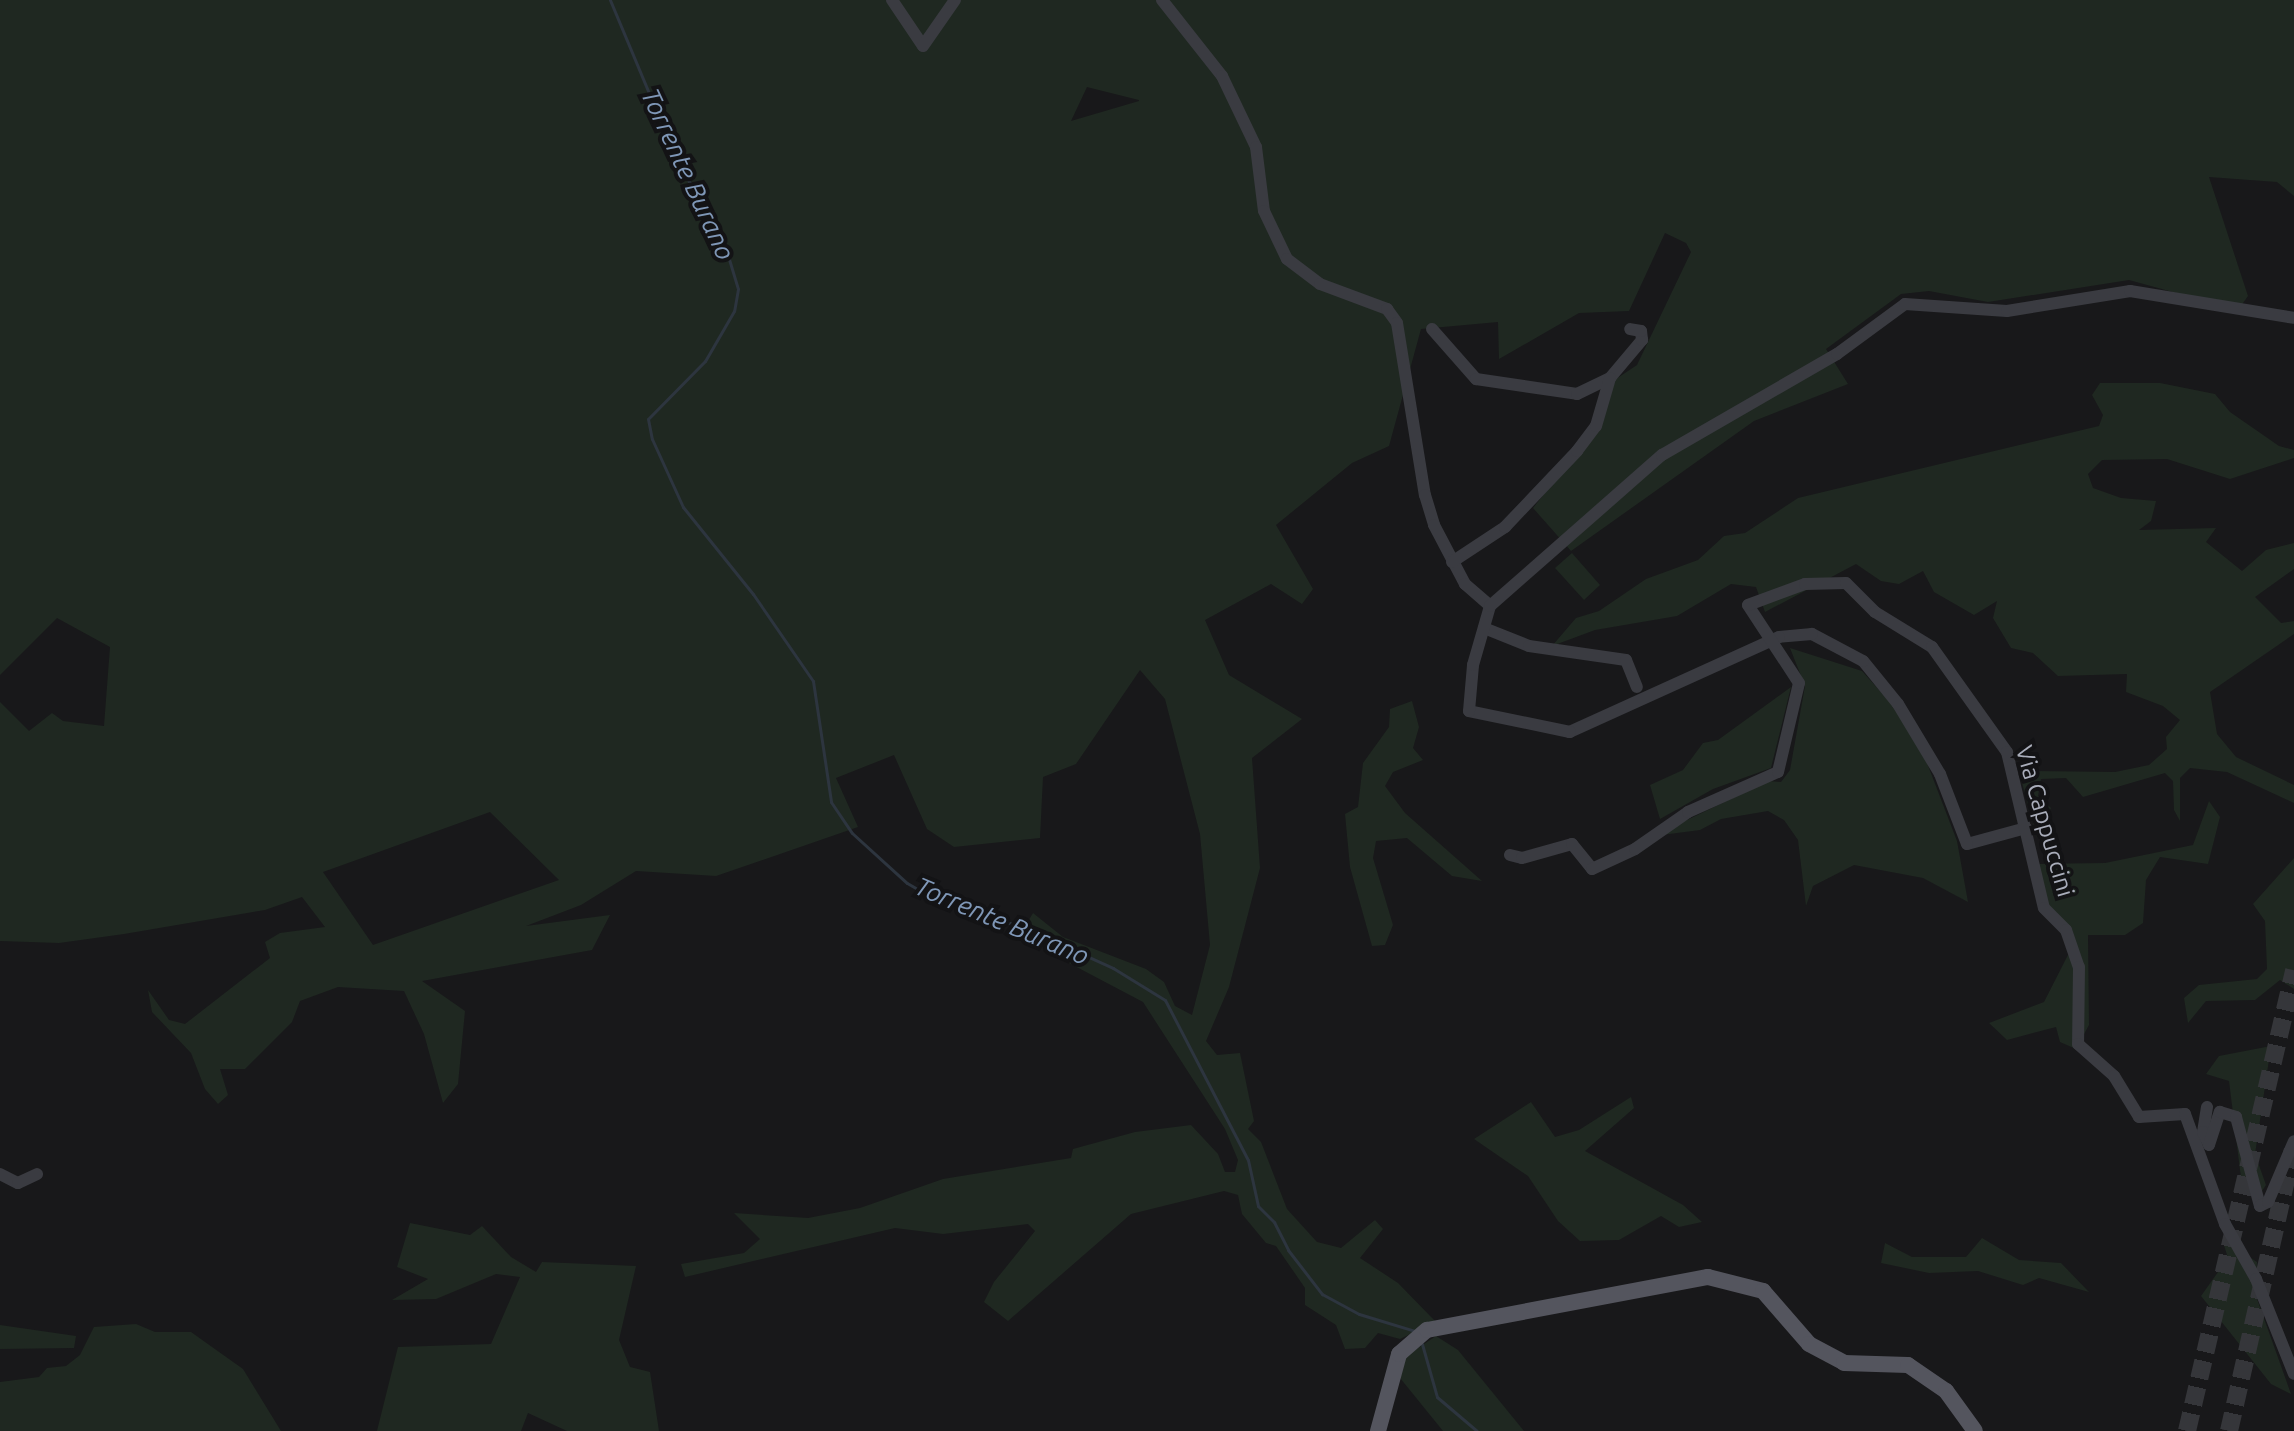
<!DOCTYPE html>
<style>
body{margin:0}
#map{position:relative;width:2294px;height:1431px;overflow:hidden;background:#18181a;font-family:Ubuntu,sans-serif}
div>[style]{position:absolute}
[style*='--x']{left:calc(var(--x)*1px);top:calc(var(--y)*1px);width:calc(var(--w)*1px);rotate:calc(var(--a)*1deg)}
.green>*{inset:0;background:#1f2821}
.stream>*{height:3px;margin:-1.5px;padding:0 1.5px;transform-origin:1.5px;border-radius:1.5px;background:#2d353f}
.highway-tunnel>*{height:18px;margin-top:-9px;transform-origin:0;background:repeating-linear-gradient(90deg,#35363a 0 18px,transparent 0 27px)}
.minor>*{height:12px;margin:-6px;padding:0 6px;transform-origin:6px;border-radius:6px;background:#3a3b41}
.major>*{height:16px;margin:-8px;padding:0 8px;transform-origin:8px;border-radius:8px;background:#54555e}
span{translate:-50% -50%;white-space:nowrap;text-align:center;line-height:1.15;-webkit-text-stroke:8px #131315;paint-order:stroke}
.street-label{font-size:24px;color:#a9adba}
.water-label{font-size:26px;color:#7f97b7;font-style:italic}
</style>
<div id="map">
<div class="green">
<div style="clip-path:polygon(evenodd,0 0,2294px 0,2294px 196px,2277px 182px,2209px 177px,2248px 296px,2238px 310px,2129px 280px,1988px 302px,1929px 291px,1901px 294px,1826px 349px,1848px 384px,1754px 421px,1571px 551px,1533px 508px,1598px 426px,1616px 379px,1637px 365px,1691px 252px,1686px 243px,1665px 233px,1629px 311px,1579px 313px,1499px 359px,1498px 322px,1421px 329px,1389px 446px,1352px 463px,1276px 525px,1313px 589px,1302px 604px,1271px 584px,1205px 620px,1229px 675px,1302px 719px,1252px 758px,1260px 868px,1229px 987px,1206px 1041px,1217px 1055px,1240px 1053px,1254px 1121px,1248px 1129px,1261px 1142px,1287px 1209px,1317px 1242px,1341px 1248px,1375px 1220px,1383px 1229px,1360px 1258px,1398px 1283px,1436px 1322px,1400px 1339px,1378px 1333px,1365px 1348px,1345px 1349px,1336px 1325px,1305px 1305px,1305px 1288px,1276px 1246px,1266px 1243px,1242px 1214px,1238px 1195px,1224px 1191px,1131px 1214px,1008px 1321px,984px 1302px,994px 1282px,1035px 1231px,1028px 1224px,943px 1234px,895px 1228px,685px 1277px,681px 1264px,744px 1253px,760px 1239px,734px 1213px,808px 1218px,860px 1208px,943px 1179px,1071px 1158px,1073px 1149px,1135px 1132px,1191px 1125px,1218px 1154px,1225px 1172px,1235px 1172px,1238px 1160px,1225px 1129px,1143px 1002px,1069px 963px,1024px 928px,1033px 913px,1063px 937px,1146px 969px,1164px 982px,1175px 1006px,1192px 1015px,1210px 945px,1200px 834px,1165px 699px,1140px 670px,1076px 764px,1043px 777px,1040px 838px,954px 847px,927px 829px,894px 755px,836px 778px,858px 827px,716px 876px,636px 871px,581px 905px,526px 926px,610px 915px,592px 950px,422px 981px,465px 1011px,458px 1084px,443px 1103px,424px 1034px,404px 991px,338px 987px,300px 1001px,292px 1022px,245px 1069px,220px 1069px,228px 1095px,218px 1104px,205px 1089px,191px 1053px,152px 1012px,148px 990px,169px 1020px,185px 1024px,270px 958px,265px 942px,280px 933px,325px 927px,302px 897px,265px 910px,124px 934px,59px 943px,0 941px,0 702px,29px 731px,52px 713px,63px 721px,104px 726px,110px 647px,57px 618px,0 675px,0 0,1087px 87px,1139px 100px,1139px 101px,1071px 121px,1087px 87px,0 0,490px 812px,559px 880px,373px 945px,323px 872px,490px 812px)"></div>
<div style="clip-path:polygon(2100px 383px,2160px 383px,2215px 394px,2230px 412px,2279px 446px,2294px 450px,2294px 458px,2230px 479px,2167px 459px,2102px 460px,2088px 474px,2093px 488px,2121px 498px,2156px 501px,2151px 521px,2139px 530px,2216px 528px,2206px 542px,2242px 571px,2266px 550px,2294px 543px,2294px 569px,2255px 597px,2281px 623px,2294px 621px,2294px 634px,2210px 692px,2217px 734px,2236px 757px,2294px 785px,2294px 803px,2227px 772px,2190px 768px,2180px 778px,2180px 821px,2174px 810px,2173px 781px,2165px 773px,2083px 797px,2066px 778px,2041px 779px,2038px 796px,2051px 808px,2037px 838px,2021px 779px,2034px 771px,2115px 772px,2149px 765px,2167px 749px,2166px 737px,2180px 720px,2163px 706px,2126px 692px,2127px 674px,2058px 676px,2033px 653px,2011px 648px,1993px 618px,1997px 601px,1974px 615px,1934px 592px,1923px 571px,1899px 584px,1881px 581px,1856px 564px,1765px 612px,1756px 587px,1731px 584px,1677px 616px,1595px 630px,1552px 646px,1576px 618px,1599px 611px,1646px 579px,1698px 560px,1724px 536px,1745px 533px,1798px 498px,2099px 426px,2103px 415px,2092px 395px)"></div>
<div style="clip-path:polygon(1572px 553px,1600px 585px,1584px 600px,1555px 568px)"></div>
<div style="clip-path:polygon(1790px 648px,1862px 671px,1914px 729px,1957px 841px,1968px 902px,1923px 878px,1854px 865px,1813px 886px,1806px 906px,1798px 840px,1784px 820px,1768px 811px,1721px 819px,1700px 830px,1654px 836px,1768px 781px,1781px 782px,1790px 770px,1805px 686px)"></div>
<div style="clip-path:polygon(1791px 687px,1771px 768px,1713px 789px,1660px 819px,1650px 785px,1683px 770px,1703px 743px,1718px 740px)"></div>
<div style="clip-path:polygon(1412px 701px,1419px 727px,1413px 748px,1423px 760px,1393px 772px,1385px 786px,1405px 813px,1482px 881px,1452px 876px,1407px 838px,1376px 841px,1373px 858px,1393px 925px,1385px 945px,1372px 946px,1350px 867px,1345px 814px,1358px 807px,1363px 763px,1389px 727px,1390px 709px)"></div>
<div style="clip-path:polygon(2209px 801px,2220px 817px,2208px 864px,2160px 857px,2146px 880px,2143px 923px,2125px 935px,2088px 935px,2089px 1025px,2076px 1049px,2060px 1042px,2056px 1027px,2007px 1040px,1989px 1023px,2044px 1002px,2072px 947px,2041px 896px,2034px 864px,2105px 863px,2193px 845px)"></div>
<div style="clip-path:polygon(2294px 858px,2294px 989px,2280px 980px,2255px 1000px,2206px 1001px,2188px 1023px,2184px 998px,2199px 985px,2257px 979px,2267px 969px,2265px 921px,2253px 904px)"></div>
<div style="clip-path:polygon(2271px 1046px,2255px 1154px,2266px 1185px,2258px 1197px,2242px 1186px,2229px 1081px,2206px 1074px,2219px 1056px)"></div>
<div style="clip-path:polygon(1631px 1097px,1634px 1108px,1585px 1151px,1683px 1205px,1702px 1222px,1679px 1227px,1661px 1216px,1619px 1240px,1580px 1241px,1558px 1221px,1528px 1176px,1474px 1139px,1531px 1102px,1555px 1137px,1579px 1130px)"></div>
<div style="clip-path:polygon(410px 1223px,470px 1235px,482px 1226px,511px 1257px,536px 1272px,542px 1262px,636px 1266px,619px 1340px,630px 1367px,650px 1372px,659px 1431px,567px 1431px,528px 1413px,521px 1431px,377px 1431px,398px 1347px,491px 1344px,520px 1277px,496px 1274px,436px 1299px,392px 1300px,428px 1279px,397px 1267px)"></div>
<div style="clip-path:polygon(1982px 1238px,2019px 1260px,2061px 1263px,2089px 1292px,2039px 1278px,2023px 1285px,1978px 1271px,1929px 1273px,1881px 1263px,1885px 1243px,1912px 1257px,1966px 1257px)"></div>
<div style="clip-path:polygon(2222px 1239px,2257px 1262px,2256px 1296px,2291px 1394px,2271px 1384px,2201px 1296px,2228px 1258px)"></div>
<div style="clip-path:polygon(136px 1324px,155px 1332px,191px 1332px,243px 1369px,281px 1431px,0 1431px,0 1382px,39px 1377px,47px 1368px,66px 1366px,80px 1355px,94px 1327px)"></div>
<div style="clip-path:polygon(0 1325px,76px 1336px,74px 1348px,0 1349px)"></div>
<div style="clip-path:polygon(1436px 1336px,1458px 1350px,1524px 1431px,1443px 1431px,1400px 1378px,1406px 1356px)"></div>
</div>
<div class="stream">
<div style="--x:610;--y:0;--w:179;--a:67.3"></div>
<div style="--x:679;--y:165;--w:83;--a:58.8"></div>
<div style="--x:722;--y:236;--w:55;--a:73.2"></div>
<div style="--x:738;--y:289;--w:22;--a:100"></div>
<div style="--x:734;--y:311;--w:58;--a:120.1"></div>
<div style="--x:705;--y:361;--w:81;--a:134.5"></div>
<div style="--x:648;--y:419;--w:20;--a:79"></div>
<div style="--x:652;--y:439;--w:75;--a:65.5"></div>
<div style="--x:683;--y:507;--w:112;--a:51.2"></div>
<div style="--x:753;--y:594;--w:106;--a:55.4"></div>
<div style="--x:813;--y:681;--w:122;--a:81.5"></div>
<div style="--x:831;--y:802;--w:37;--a:56"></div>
<div style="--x:852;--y:833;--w:74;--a:42.3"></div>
<div style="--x:907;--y:883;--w:30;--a:30"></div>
<div style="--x:933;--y:898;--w:97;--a:18.1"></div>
<div style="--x:1025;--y:928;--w:97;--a:24.4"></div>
<div style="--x:1113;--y:968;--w:61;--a:31.6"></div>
<div style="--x:1165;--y:1000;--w:180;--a:62.6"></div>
<div style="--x:1248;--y:1160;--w:47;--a:77.7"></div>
<div style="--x:1258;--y:1206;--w:23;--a:45"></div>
<div style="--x:1274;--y:1222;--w:31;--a:63"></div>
<div style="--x:1288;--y:1250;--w:56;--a:52.3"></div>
<div style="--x:1322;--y:1294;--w:42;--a:28.4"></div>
<div style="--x:1359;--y:1314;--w:59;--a:16.9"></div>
<div style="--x:1422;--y:1344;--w:55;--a:74.2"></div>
<div style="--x:1437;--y:1397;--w:52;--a:40.4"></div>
</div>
<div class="highway-tunnel">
<div style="--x:2187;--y:1431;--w:473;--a:-76.9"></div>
<div style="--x:2229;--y:1431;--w:289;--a:-77.2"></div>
</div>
<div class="minor">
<div style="--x:892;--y:0;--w:55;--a:56"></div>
<div style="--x:923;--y:46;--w:56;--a:-55.2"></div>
<div style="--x:1162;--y:0;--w:97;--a:51.7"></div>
<div style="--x:1222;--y:76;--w:79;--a:64.4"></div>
<div style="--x:1256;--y:147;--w:64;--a:82.9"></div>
<div style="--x:1264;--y:211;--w:53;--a:64.4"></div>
<div style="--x:1287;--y:259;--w:41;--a:37.1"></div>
<div style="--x:1320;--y:284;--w:72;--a:20.5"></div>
<div style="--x:1387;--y:309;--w:17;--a:54"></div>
<div style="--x:1397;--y:323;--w:174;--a:80.8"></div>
<div style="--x:1425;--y:495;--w:31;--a:73"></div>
<div style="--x:1434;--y:525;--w:67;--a:62.3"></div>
<div style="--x:1465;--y:584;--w:33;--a:41"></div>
<div style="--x:1432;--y:329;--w:67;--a:48.7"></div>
<div style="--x:1476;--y:379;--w:102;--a:8.4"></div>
<div style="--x:1577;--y:394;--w:37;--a:-26"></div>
<div style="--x:1610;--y:378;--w:50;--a:-49.9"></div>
<div style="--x:1642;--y:340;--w:9;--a:-96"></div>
<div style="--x:1641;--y:331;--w:11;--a:-170"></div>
<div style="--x:1452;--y:562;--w:64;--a:-33.4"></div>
<div style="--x:1505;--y:527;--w:105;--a:-46.5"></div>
<div style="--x:1577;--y:451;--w:31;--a:-53"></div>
<div style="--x:1596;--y:426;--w:50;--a:-73.7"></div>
<div style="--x:1484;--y:628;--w:48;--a:21.8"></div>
<div style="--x:1529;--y:646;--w:98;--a:8.2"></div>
<div style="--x:1626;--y:660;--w:29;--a:68"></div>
<div style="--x:2026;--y:828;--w:61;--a:164.8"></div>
<div style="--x:1967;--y:844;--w:75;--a:-111.1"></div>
<div style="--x:1940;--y:774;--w:82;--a:-121"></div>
<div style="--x:1898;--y:704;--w:55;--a:-129.1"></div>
<div style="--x:1863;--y:661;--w:58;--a:-152.1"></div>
<div style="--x:1812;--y:634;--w:33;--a:175"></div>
<div style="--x:1779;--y:637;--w:230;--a:155.6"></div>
<div style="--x:1570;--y:732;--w:103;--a:-168.3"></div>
<div style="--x:1469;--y:711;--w:46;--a:-85"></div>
<div style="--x:1473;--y:665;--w:61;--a:-73.9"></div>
<div style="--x:1490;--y:606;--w:229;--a:-41.3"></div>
<div style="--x:1662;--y:455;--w:202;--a:-30"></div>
<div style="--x:1837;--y:354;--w:84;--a:-36.3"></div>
<div style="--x:1905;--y:304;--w:102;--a:3.9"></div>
<div style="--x:2007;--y:311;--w:125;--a:-9.2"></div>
<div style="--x:2130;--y:291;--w:166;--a:9.3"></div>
<div style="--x:1510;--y:855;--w:12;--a:14"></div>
<div style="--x:1522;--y:858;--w:52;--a:-15.6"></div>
<div style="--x:1572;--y:844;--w:32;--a:51"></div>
<div style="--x:1592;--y:869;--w:47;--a:-24.9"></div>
<div style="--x:1635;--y:849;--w:65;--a:-34.9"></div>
<div style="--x:1688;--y:812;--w:98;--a:-24"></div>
<div style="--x:1778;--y:772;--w:91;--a:-76.7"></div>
<div style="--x:1799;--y:683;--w:93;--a:-123.2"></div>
<div style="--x:1748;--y:605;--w:61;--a:-20.2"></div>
<div style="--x:1805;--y:584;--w:41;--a:-1.4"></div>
<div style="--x:1846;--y:583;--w:41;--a:45"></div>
<div style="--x:1875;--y:612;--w:67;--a:31.6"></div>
<div style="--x:1932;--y:647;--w:129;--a:54.5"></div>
<div style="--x:2007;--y:752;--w:160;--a:76.7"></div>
<div style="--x:2044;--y:908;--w:31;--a:45"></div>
<div style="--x:2066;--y:930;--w:39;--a:71"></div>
<div style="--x:2079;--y:967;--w:77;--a:90.7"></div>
<div style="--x:2078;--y:1044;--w:48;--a:41.6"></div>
<div style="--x:2114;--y:1076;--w:48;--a:58.6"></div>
<div style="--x:2139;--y:1117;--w:46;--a:-3.7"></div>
<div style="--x:2185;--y:1114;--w:117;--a:70"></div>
<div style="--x:2225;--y:1224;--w:63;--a:60.6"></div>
<div style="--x:2256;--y:1279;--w:102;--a:68.2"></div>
<div style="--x:2207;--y:1107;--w:25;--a:99"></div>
<div style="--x:2203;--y:1132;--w:14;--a:65"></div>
<div style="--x:2209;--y:1145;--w:35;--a:-72"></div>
<div style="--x:2220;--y:1112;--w:17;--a:17"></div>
<div style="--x:2236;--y:1117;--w:92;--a:74.9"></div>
<div style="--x:2260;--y:1206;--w:9;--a:-27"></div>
<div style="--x:2268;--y:1202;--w:66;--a:-66.9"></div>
<div style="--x:0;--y:1174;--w:20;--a:27"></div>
<div style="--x:18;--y:1183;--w:21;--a:-25"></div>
</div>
<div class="major">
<div style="--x:1378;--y:1431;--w:80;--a:-74.7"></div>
<div style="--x:1399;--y:1354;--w:37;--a:-41"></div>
<div style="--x:1427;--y:1330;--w:286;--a:-10.7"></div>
<div style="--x:1708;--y:1277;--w:57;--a:14.3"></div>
<div style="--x:1763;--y:1291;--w:70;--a:49"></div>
<div style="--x:1809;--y:1344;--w:40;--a:28"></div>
<div style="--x:1844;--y:1363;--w:64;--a:1.8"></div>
<div style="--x:1908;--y:1365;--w:46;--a:34.4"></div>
<div style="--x:1946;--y:1391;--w:49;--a:54.1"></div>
</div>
<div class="street-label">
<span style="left:2045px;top:821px;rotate:74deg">Via Cappuccini</span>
</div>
<div class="water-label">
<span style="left:688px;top:174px;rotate:65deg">Torrente Burano</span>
<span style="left:1002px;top:921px;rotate:23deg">Torrente Burano</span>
</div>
</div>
